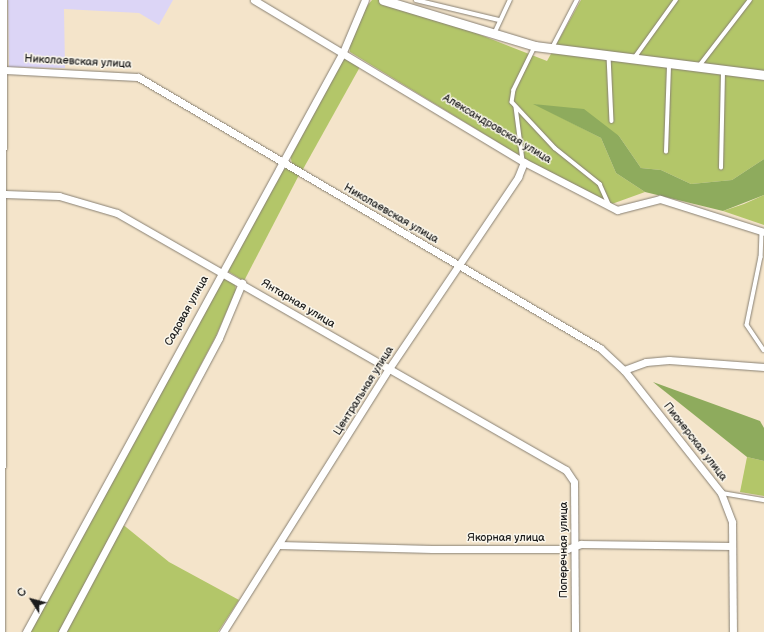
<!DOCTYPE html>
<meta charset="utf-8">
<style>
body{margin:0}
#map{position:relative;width:764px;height:632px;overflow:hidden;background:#f4e4ca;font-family:"Balsamiq Sans",sans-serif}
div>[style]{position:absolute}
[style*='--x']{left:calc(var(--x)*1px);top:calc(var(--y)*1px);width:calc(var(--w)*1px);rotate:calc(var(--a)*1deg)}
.built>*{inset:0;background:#dcd5f6}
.green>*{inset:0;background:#b3c669}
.forest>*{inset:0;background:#8eab5d}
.roads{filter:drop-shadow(0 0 1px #888073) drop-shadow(0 0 1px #888073)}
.service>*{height:3.5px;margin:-1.75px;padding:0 1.75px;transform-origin:1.75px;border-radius:1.75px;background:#fff}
.minor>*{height:7px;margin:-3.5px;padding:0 3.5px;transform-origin:3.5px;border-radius:3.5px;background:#fff}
.tertiary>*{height:9px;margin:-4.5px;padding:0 4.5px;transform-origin:4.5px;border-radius:4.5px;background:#fff}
span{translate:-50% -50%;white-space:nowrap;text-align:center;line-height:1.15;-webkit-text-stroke:3px #fbf7ec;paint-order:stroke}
.street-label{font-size:11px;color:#1c1c1c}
.north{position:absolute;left:12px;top:580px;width:40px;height:40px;-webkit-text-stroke:3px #fbf7ec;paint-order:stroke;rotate:306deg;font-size:11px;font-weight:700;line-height:16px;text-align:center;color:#1c1c1c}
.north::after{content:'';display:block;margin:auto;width:14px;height:18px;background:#1c1c1c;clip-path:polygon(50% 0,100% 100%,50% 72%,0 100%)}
</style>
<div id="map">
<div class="built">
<div style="clip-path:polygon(8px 0,173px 0,159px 25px,139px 13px,64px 9px,65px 68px,9px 67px)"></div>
</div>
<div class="green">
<div style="clip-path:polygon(372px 0,392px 0,547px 61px,581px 0,764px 0,764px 159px,732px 180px,691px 184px,661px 170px,641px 168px,619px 136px,535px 104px,601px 138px,616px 173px,645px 192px,609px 205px,522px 157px,350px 52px,349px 45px,363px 11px)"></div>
<div style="clip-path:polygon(343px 57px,361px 65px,302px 171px,292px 164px,290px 154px)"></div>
<div style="clip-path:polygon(288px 168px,299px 175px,244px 281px,229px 272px,227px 266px,283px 169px)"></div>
<div style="clip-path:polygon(764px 195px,764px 225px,723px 211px,744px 204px)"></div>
<div style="clip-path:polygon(222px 278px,235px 284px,236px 290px,216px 336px,59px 632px,30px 632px)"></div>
<div style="clip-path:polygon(747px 457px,764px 461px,764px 496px,740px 492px)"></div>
<div style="clip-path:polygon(121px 523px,169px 562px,239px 600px,218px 632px,66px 632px)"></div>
</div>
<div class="forest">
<div style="clip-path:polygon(533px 104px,584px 109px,619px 136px,641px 168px,661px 170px,691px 184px,732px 180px,764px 159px,764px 195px,723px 211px,645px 192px,616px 173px,601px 138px)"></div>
<div style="clip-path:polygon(653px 382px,760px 421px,764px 428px,764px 461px,747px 457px)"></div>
</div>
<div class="roads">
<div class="service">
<div style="--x:416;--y:0;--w:85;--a:13.5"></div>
<div style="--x:495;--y:32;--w:35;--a:-65"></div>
<div style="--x:535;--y:47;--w:48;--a:116"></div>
<div style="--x:514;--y:90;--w:12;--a:99"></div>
<div style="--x:512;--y:102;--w:63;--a:46.9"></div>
<div style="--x:555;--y:148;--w:58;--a:38.7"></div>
<div style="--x:600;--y:184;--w:22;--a:66"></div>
<div style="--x:552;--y:48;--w:54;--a:-62.5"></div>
<div style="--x:609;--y:56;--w:65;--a:87.4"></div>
<div style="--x:635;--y:57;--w:70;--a:-54.3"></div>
<div style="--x:699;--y:66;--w:83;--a:-52.3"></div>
<div style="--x:516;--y:107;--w:54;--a:82.6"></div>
<div style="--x:666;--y:152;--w:88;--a:-88"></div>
<div style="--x:721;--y:168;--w:97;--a:-88.8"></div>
<div style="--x:762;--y:232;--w:25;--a:92"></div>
<div style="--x:761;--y:257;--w:69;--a:101.6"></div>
<div style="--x:747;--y:325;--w:30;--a:56"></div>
<div style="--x:722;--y:493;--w:43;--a:9.5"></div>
</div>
<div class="minor">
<div style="--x:254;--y:0;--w:315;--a:31"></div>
<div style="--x:524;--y:162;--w:105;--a:27.3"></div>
<div style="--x:617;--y:210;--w:44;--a:-14.3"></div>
<div style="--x:660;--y:199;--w:109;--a:17.6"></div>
<div style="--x:4;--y:70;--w:134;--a:3"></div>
<div style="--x:138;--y:77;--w:536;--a:30.4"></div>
<div style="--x:600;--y:348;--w:33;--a:43"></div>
<div style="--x:624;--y:370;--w:157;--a:51.7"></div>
<div style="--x:721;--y:493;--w:31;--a:69"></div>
<div style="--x:732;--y:522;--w:110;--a:89.5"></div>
<div style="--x:5;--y:194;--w:54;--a:2.1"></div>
<div style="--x:59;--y:196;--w:60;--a:16.3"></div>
<div style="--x:117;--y:213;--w:517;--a:29.79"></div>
<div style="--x:566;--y:470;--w:14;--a:56"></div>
<div style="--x:574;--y:482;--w:150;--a:89.6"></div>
<div style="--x:624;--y:370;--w:23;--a:-20"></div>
<div style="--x:646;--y:362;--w:23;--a:-5"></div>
<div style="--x:669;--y:360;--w:95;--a:4.2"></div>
<div style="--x:279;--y:545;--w:153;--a:1.5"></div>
<div style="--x:432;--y:549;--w:135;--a:0"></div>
<div style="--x:567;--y:549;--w:15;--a:-20"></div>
<div style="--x:581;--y:544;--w:151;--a:0.8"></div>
<div style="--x:1;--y:632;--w:632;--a:-89.82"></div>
<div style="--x:26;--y:632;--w:661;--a:-61.34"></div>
<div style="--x:343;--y:52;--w:56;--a:-67.1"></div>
<div style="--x:62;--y:632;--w:333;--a:-61.9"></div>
<div style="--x:219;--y:338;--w:60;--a:-67.3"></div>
<div style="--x:223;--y:632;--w:310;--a:-57.8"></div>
<div style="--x:388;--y:370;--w:233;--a:-56"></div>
<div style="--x:518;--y:177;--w:16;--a:-68"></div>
</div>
<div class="tertiary">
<div style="--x:383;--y:0;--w:159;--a:16.8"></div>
<div style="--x:535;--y:46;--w:231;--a:7.2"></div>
</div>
</div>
<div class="street-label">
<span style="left:78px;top:62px;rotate:3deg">Николаевская улица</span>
<span style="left:497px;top:129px;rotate:31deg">Александровская улица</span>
<span style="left:391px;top:214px;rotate:30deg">Николаевская улица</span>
<span style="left:298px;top:304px;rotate:31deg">Янтарная улица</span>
<span style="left:187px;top:311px;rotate:-61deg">Садовая улица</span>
<span style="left:364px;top:391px;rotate:-58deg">Центральная улица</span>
<span style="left:695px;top:442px;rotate:52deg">Пионерская улица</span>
<span style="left:506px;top:538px">Якорная улица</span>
<span style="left:564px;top:550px;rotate:-90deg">Поперечная улица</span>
</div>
<div class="north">С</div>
</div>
